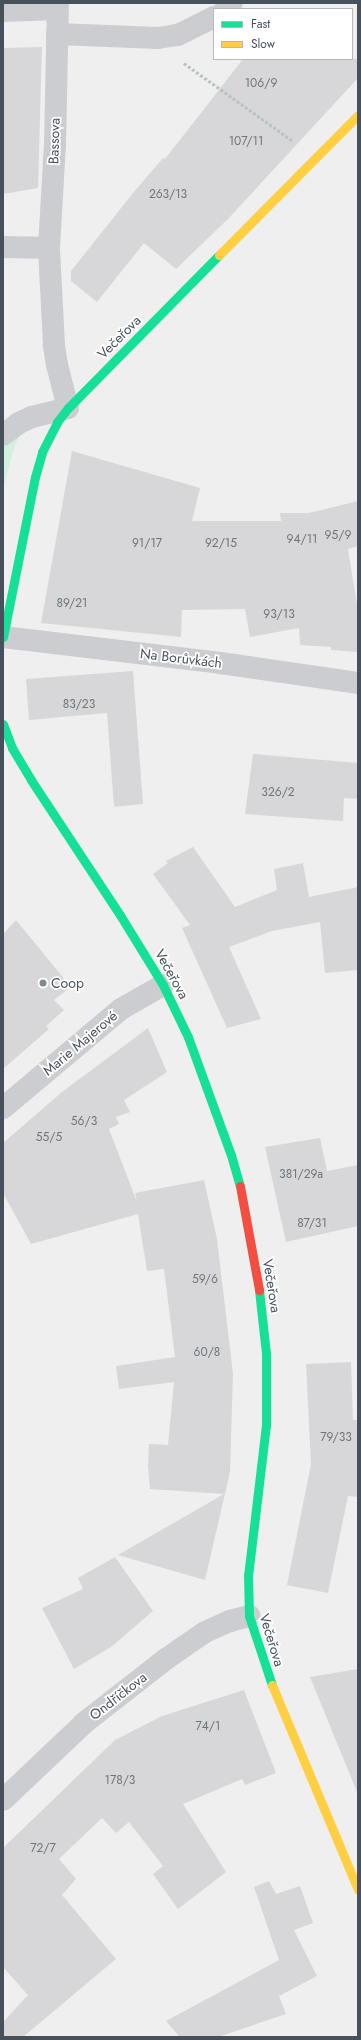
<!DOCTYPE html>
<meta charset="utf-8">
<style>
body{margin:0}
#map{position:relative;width:361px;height:2040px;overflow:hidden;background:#f0efef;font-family:Jost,sans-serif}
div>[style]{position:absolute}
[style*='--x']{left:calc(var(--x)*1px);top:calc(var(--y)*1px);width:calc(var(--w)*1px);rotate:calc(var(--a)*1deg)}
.green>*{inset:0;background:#d3efdf}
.building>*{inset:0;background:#d7d7d9}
.path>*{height:2.5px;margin-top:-1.25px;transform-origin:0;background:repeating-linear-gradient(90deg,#b8c4c0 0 3px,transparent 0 5px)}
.street>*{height:22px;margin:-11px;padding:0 11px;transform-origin:11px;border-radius:11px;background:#cbcdd0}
.fast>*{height:9px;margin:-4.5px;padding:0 4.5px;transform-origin:4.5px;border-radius:4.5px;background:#16e098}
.slow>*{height:9px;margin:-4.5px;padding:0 4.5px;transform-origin:4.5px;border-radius:4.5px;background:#ffcf43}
.jam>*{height:9px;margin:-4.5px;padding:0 4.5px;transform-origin:4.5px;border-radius:4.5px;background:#f24e42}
.dots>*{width:11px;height:11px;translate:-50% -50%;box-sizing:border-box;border:2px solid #fff;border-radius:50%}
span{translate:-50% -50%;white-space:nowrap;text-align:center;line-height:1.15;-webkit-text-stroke:3.5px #fff;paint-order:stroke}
.number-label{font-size:12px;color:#6c747c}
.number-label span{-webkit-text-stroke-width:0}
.street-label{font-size:14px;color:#46515c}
.poi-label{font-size:14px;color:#46515c}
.left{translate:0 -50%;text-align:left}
.frame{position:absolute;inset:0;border:4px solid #46515c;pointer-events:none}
.legend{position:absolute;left:213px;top:8px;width:140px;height:52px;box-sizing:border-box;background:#fff;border:1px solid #b5b9be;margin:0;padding:5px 7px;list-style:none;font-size:12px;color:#46515c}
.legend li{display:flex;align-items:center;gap:8px;height:20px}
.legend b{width:20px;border:1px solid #b5b9be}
</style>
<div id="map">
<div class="green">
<div style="clip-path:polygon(20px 435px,14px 448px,3px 489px,3px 447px)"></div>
</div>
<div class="building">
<div style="clip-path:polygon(42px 47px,38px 188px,3px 194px,3px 48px)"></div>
<div style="clip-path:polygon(243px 59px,358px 59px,358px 78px,229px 218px,176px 269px,144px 243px,97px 302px,71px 281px,71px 271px,133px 193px,163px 158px,165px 159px)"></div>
<div style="clip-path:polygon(72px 451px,200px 488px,192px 521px,281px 521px,280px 513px,309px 513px,358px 501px,358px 546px,348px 549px,358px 611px,358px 652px,331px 650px,331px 647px,300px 645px,299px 628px,250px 637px,245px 609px,182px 610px,181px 637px,41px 623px)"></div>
<div style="clip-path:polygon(133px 671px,143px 804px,114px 807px,107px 713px,29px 720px,26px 679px)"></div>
<div style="clip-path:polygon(253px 754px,358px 763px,358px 799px,344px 798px,343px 821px,245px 814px)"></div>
<div style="clip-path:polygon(193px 847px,235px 907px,277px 890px,274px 869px,303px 863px,309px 897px,358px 887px,358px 970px,325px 973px,320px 922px,272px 931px,229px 947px,261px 1019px,227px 1028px,182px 928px,190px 925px,153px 874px,168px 863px,166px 861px)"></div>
<div style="clip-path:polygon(16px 920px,71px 987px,54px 1000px,64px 1010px,46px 1026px,49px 1029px,3px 1069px,3px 934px)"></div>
<div style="clip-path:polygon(148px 1028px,167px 1072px,124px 1100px,130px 1112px,116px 1117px,119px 1124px,109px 1129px,137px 1202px,135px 1193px,204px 1180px,217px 1239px,233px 1374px,230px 1472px,205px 1580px,118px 1555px,224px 1494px,150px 1489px,148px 1466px,149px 1444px,168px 1445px,174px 1382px,119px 1389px,116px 1366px,175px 1357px,164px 1269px,147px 1271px,138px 1214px,31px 1244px,3px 1193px,3px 1143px,62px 1092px)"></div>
<div style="clip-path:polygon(320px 1138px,327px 1171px,358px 1165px,358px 1226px,286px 1242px,265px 1147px)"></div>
<div style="clip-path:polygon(351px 1362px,353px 1420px,358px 1420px,358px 1497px,348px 1496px,328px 1593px,287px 1585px,311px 1464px,306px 1364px)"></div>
<div style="clip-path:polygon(115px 1557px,153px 1611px,111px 1647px,74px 1669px,42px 1608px,83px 1589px,78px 1578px)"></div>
<div style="clip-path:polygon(358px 1669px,358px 1792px,357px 1792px,310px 1677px)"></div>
<div style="clip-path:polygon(244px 1690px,276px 1773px,245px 1785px,242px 1779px,183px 1804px,226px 1872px,178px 1909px,153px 1874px,163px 1866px,129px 1822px,116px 1833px,102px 1818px,59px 1859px,76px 1879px,62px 1895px,116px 1959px,23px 2037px,3px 2037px,3px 2022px,28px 1995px,3px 1967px,3px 1848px,115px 1740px,162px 1716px)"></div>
<div style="clip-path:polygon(269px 1881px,276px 1894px,300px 1886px,313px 1923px,294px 1930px,317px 1976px,279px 1996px,286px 2014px,218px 2037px,180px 2037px,166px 2021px,279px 1960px,254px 1887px)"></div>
</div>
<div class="path">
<div style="--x:184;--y:63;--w:134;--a:35.6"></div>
</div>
<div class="street">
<div style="--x:225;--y:9;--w:9;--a:-41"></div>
<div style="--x:3;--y:11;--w:54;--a:-2.1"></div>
<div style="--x:57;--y:34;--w:101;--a:2.3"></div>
<div style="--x:158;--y:38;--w:20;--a:-9"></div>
<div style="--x:178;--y:35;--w:40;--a:-26.6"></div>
<div style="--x:3;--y:247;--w:46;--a:1.2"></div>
<div style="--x:3;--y:435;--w:20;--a:-37"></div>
<div style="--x:19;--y:423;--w:14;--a:-25"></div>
<div style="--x:32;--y:417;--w:37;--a:-14"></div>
<div style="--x:68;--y:408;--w:44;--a:-104.3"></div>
<div style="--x:57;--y:365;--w:20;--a:-99"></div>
<div style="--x:54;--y:345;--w:97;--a:-93"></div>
<div style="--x:49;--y:248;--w:103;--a:-86.7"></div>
<div style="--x:55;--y:145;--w:142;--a:-88.8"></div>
<div style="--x:3;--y:637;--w:219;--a:6.8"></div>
<div style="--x:220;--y:663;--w:139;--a:8.2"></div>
<div style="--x:3;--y:1108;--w:154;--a:-40"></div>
<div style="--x:121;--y:1009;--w:48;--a:-29.7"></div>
<div style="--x:3;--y:1800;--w:112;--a:-43.5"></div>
<div style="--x:84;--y:1723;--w:104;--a:-38"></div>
<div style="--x:166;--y:1659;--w:47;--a:-34.7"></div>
<div style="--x:205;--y:1632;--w:27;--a:-24"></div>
<div style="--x:230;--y:1621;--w:20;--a:-15"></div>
</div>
<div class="fast">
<div style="--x:3;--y:637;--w:163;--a:-78.7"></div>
<div style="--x:35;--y:477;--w:26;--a:-74"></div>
<div style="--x:42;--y:452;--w:34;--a:-63"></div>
<div style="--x:57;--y:422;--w:18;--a:-52"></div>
<div style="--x:68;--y:408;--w:215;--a:-45.4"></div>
<div style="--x:3;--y:724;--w:26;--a:69"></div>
<div style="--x:12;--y:748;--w:37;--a:59"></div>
<div style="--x:31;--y:780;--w:162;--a:56.6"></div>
<div style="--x:120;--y:915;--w:82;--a:58.4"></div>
<div style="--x:163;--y:985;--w:58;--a:64.3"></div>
<div style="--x:188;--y:1037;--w:126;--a:70"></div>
<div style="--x:231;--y:1155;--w:32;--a:74"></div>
<div style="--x:259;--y:1290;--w:63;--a:83.7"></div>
<div style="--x:266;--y:1353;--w:72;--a:90"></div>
<div style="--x:266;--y:1425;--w:151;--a:96.8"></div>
<div style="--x:248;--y:1575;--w:41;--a:88.6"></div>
<div style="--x:249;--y:1616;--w:73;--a:71.6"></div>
</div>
<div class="slow">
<div style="--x:219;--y:255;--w:197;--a:-45.2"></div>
<div style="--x:272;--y:1685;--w:222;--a:67.2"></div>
</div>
<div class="jam">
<div style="--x:240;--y:1186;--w:106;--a:79.6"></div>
</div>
<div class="dots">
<div style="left:43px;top:983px;background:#82888f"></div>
</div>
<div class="number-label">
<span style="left:261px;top:84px">106/9</span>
<span style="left:246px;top:142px">107/11</span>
<span style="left:168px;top:195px">263/13</span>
<span style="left:338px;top:536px">95/9</span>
<span style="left:302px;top:540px">94/11</span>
<span style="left:147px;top:544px">91/17</span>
<span style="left:221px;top:544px">92/15</span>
<span style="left:72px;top:604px">89/21</span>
<span style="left:279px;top:615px">93/13</span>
<span style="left:79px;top:705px">83/23</span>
<span style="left:278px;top:793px">326/2</span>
<span style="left:84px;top:1122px">56/3</span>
<span style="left:49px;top:1138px">55/5</span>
<span style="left:301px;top:1175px">381/29a</span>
<span style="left:312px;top:1224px">87/31</span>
<span style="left:205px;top:1280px">59/6</span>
<span style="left:207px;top:1353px">60/8</span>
<span style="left:336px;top:1438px">79/33</span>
<span style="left:208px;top:1727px">74/1</span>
<span style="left:120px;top:1781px">178/3</span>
<span style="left:43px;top:1849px">72/7</span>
</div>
<div class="street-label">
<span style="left:54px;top:141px;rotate:-88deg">Bassova</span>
<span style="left:119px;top:337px;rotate:-45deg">Večeřova</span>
<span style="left:181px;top:658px;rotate:7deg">Na Borůvkách</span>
<span style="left:172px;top:974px;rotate:61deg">Večeřova</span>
<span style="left:80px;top:1043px;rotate:-40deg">Marie Majerové</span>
<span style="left:272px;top:1286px;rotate:81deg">Večeřova</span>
<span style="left:272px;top:1640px;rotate:73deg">Večeřova</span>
<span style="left:118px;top:1696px;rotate:-38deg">Ondříčkova</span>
</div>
<div class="poi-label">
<span class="left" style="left:51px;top:983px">Coop</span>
</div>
<div class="frame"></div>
<ul class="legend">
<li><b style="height:5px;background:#16e098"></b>Fast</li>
<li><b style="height:5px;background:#ffcf43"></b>Slow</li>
</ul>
</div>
